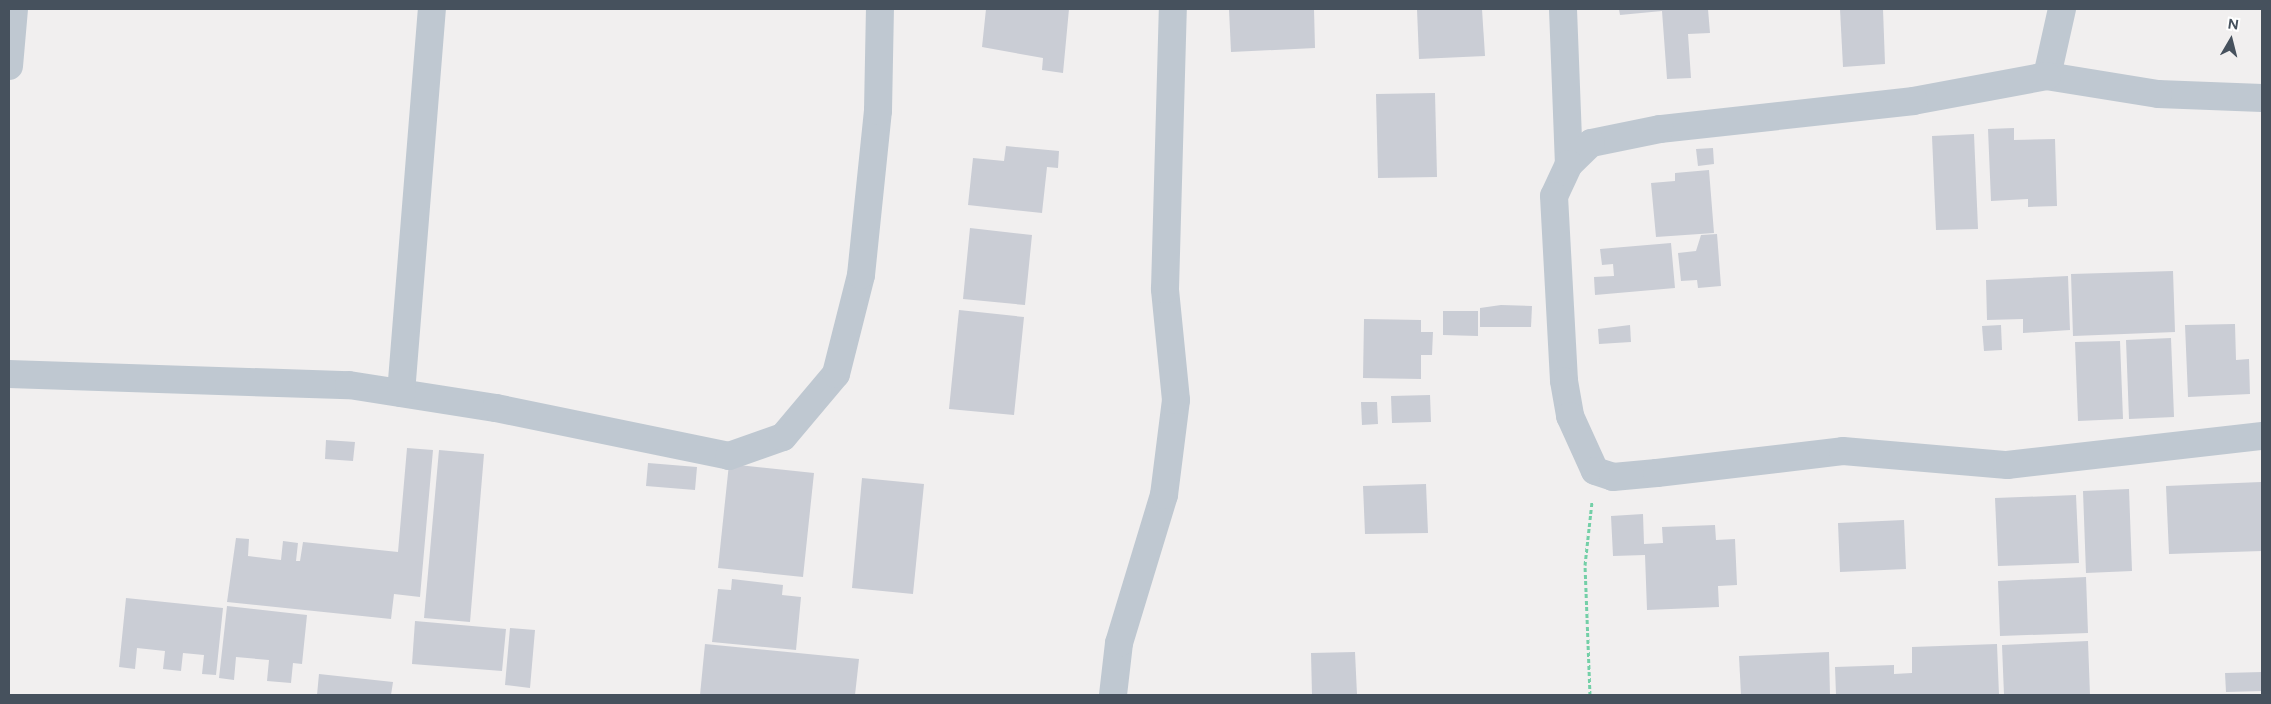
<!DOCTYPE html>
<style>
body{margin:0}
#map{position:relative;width:2271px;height:704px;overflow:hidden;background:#f1efef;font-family:Figtree,sans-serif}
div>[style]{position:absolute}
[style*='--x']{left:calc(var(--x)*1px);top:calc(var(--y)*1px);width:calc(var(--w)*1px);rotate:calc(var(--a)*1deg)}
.building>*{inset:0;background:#cacdd5}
.path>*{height:3px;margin-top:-1.5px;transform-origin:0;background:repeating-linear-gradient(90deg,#73cfa7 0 4px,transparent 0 6.5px)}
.street>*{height:28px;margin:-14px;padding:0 14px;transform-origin:14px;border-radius:14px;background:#bfc8d1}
span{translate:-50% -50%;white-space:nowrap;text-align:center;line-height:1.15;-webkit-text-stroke:4px #fff;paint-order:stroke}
.frame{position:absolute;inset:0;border:10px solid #46515d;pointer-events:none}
.north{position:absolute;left:2206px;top:15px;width:50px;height:50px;-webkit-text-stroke:4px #fff;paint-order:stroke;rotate:8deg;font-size:14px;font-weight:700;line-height:20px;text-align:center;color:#46515d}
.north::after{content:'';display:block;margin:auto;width:18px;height:22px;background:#46515d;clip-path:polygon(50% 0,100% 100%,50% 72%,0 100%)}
</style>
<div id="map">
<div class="building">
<div style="clip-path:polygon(986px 9px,1069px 9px,1063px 73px,1042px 70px,1043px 58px,982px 47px)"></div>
<div style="clip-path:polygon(1229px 9px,1314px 9px,1315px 48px,1231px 52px)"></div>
<div style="clip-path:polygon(1417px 9px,1482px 9px,1485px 56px,1419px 59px)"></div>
<div style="clip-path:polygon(1619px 9px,1708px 9px,1710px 33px,1688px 34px,1691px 78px,1667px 79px,1662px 11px,1620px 15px)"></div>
<div style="clip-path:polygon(1840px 9px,1883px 9px,1885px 64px,1843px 67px)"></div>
<div style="clip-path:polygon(1435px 93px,1437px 177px,1378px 178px,1376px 94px)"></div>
<div style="clip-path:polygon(2014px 128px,2014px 140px,2055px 139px,2057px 206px,2028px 207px,2028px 199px,1991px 201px,1988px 129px)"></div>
<div style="clip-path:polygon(1974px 134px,1978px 229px,1936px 230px,1932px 136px)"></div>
<div style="clip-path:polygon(1006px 146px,1059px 151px,1058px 168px,1047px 167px,1042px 213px,968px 205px,973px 158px,1004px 161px)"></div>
<div style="clip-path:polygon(1713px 148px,1714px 164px,1698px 166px,1696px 149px)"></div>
<div style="clip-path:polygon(1709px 170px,1714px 233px,1656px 237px,1651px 183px,1675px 181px,1675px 173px)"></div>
<div style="clip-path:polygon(970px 228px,1032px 235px,1025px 305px,963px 299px)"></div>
<div style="clip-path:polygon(1717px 234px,1721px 286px,1698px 288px,1697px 280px,1681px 281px,1678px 253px,1696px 251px,1701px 235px)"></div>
<div style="clip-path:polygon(1671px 243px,1675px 288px,1595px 295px,1594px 277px,1614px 276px,1613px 264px,1602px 265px,1600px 249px)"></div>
<div style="clip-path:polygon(2173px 271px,2175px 332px,2073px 336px,2071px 274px)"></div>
<div style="clip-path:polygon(2068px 276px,2070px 330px,2023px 333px,2023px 319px,1987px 320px,1986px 280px)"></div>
<div style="clip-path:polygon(1501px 305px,1532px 306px,1531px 327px,1480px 327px,1480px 308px)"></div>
<div style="clip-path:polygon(959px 310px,1024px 317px,1014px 415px,949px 409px)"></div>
<div style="clip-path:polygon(1443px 311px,1478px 311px,1478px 336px,1443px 335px)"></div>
<div style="clip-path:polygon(1364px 319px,1421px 320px,1421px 332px,1433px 332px,1432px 355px,1421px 355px,1421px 379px,1363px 378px)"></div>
<div style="clip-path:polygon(2235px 324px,2236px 360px,2249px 359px,2250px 394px,2188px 397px,2185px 325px)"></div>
<div style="clip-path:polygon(1630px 325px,1631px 342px,1599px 344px,1598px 329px)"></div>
<div style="clip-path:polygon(2001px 325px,2002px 350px,1984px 351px,1982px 326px)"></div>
<div style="clip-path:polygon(2171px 338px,2174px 417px,2129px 419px,2126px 340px)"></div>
<div style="clip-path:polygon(2120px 341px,2123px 419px,2078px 421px,2075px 342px)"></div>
<div style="clip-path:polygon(1430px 395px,1431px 422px,1392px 423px,1391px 396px)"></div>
<div style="clip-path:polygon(1361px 402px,1377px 402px,1378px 424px,1362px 425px)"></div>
<div style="clip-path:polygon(326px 440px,355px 442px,353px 461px,325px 459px)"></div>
<div style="clip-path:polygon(407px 448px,433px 450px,420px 597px,394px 594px,391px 619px,227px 602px,236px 538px,249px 539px,248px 556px,281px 560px,283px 541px,298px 543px,296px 561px,300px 561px,303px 542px,398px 552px)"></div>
<div style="clip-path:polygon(439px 450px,484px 454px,470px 622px,424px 618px)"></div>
<div style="clip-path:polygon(648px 463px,697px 467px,695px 490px,646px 486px)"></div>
<div style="clip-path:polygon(729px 464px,814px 473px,803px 577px,718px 568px)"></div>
<div style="clip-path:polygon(862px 478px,924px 484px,913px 594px,852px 588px)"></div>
<div style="clip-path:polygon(2261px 482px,2262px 551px,2169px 554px,2166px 486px)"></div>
<div style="clip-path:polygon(1426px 484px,1428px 533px,1365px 534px,1363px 486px)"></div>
<div style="clip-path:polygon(2129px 489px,2132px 571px,2086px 573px,2083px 491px)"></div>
<div style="clip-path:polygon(2076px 495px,2079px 563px,1998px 566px,1995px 498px)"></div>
<div style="clip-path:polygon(1643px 514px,1644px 544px,1663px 543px,1662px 527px,1715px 525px,1716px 540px,1735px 539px,1737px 585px,1718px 586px,1719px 607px,1647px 610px,1645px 555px,1613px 556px,1611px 516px)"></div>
<div style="clip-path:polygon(1904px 520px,1906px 569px,1840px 572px,1838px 523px)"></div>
<div style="clip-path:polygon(2086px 577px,2088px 633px,2000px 636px,1998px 581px)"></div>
<div style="clip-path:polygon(732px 579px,783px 585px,782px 595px,801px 597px,796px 650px,712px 642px,718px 589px,731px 590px)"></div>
<div style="clip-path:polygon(126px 598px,223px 608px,216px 675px,202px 674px,204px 655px,183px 653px,181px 671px,163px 669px,165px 651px,137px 648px,135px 669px,119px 667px)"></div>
<div style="clip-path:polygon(227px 606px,307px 615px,302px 664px,293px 663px,291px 683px,267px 681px,269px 660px,236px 657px,234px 680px,219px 678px)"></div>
<div style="clip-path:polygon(415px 621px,506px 629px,502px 671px,412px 664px)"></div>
<div style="clip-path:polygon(510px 628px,535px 630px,530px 688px,505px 685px)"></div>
<div style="clip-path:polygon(2088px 641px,2090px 695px,2004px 695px,2002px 645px)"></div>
<div style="clip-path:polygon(705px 644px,859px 659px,855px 695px,700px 695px)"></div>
<div style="clip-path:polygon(1997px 644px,1999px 695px,1836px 695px,1835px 667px,1894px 665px,1894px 674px,1912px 673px,1912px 647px)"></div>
<div style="clip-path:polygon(1355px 652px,1357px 695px,1312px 695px,1311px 653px)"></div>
<div style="clip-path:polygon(1829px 652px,1830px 695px,1741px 695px,1739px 656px)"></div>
<div style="clip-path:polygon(2262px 672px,2262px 691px,2226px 692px,2225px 673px)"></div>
<div style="clip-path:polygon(319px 674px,393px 682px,391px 695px,317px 695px)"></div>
</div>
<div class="path">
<div style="--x:1590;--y:695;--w:130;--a:-92.2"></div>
<div style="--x:1585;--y:565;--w:63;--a:-83.7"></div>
</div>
<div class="street">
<div style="--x:1563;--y:9;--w:155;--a:87.8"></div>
<div style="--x:9;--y:66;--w:57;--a:-85"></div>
<div style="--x:2047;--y:76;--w:69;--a:-77.4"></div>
<div style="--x:2262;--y:98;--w:104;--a:-177.8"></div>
<div style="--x:2158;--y:94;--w:112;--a:-170.8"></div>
<div style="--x:2047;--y:76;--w:135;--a:169.4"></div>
<div style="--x:1914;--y:101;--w:256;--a:173.7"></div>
<div style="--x:1660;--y:129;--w:70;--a:168.5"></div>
<div style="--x:1591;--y:143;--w:30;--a:136"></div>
<div style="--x:1569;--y:164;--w:35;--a:115"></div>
<div style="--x:1554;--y:196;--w:185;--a:86.9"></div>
<div style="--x:1564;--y:381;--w:36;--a:80"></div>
<div style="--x:1570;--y:416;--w:60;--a:65.6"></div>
<div style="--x:1595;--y:471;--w:19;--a:18"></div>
<div style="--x:1613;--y:477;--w:44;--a:-5.2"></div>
<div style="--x:1657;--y:473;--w:187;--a:-6.7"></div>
<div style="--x:1843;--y:451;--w:165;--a:4.9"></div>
<div style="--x:2007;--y:465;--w:257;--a:-6.5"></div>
<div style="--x:9;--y:374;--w:340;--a:1.9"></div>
<div style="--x:349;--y:385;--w:149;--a:8.9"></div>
<div style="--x:496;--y:408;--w:238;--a:11.6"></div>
<div style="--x:729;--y:456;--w:57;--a:-19.4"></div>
<div style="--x:783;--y:437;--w:82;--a:-49.9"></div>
<div style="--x:836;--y:374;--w:102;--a:-75.8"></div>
<div style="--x:861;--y:275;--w:165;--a:-84.1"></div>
<div style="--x:878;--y:111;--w:102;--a:-88.9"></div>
<div style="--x:401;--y:393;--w:385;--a:-85.4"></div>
<div style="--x:1113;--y:695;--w:52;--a:-83.4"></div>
<div style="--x:1119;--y:643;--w:155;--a:-73.1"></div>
<div style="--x:1164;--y:495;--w:96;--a:-82.8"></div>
<div style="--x:1176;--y:400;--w:112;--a:-95.7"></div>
<div style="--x:1165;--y:289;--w:280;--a:-88.4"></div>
</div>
<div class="frame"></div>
<div class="north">N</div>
</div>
